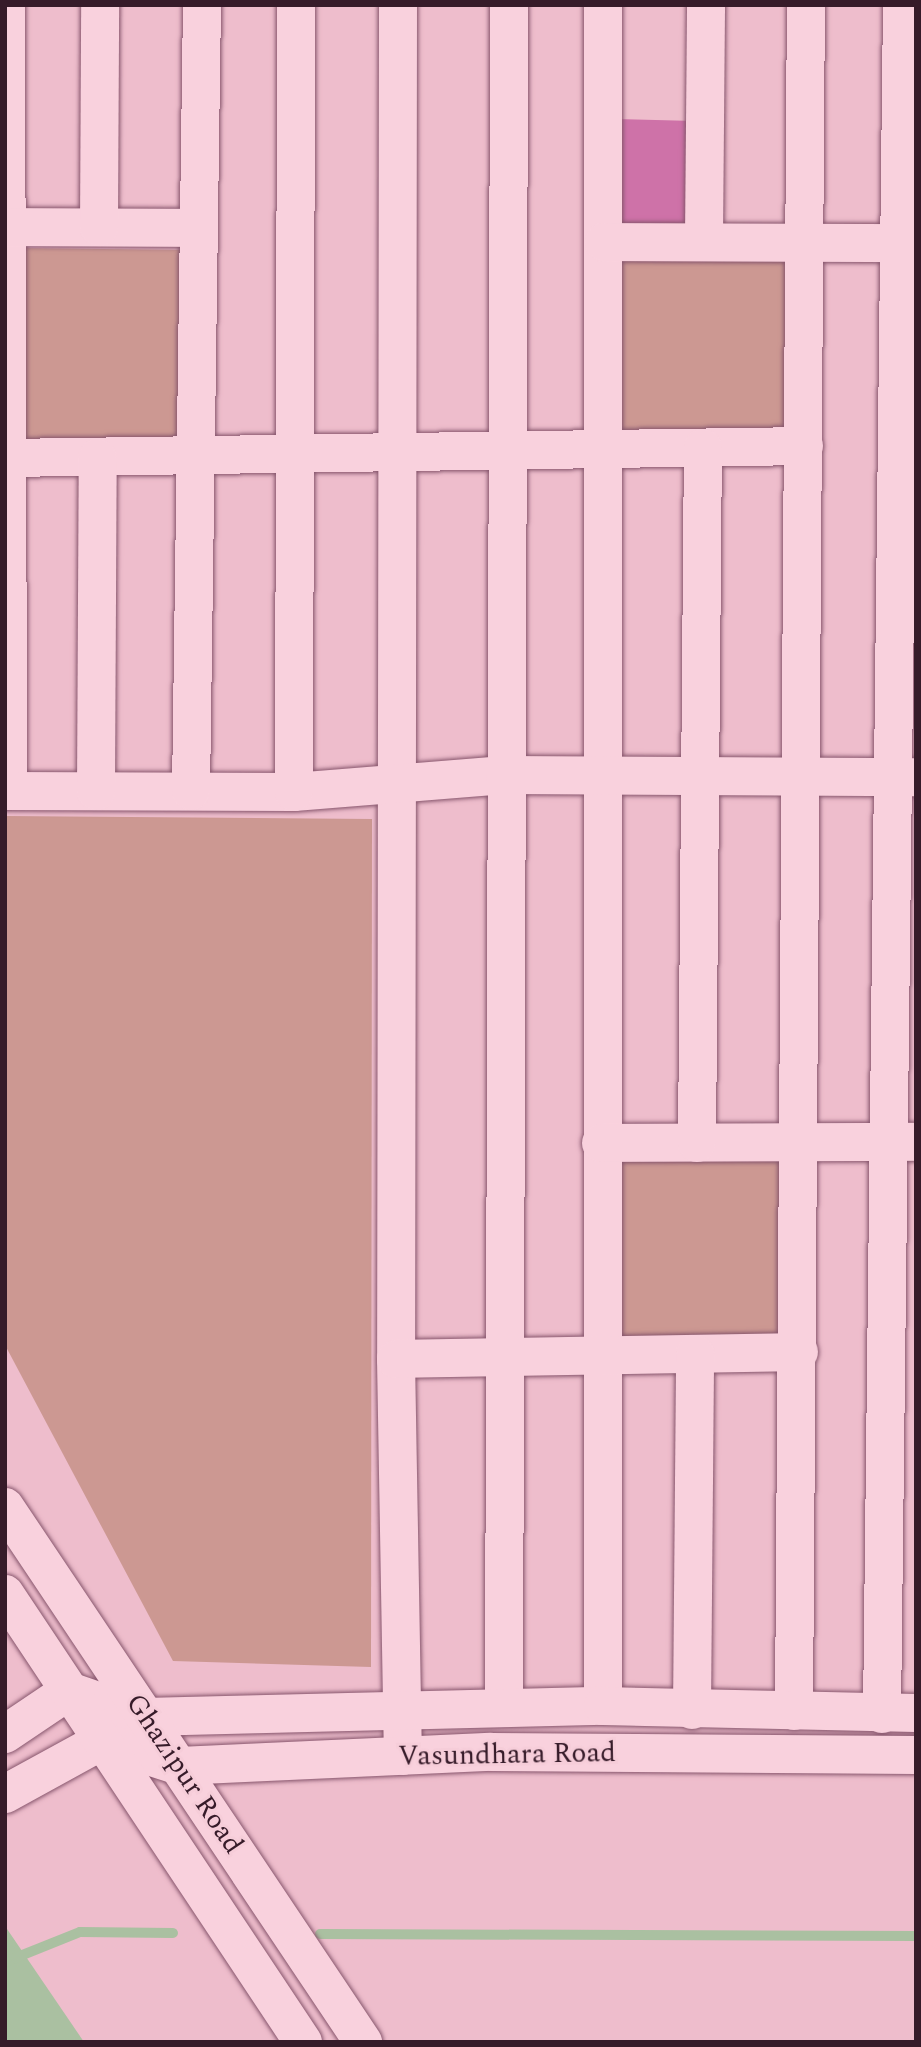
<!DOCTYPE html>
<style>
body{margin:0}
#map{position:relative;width:921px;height:2047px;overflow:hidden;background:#eebdcc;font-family:Spectral,serif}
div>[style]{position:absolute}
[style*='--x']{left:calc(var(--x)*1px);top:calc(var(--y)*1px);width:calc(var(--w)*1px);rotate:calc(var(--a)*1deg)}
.green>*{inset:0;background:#cc9892}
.water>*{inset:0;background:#aac0a1}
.stream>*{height:10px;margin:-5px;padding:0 5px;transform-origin:5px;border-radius:5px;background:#aac0a1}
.building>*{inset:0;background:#ce72a8}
.roads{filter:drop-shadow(0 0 2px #87566d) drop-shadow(0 0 2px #87566d)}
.minor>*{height:38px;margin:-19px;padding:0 19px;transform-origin:19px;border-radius:19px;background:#f9d1dd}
.tertiary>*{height:38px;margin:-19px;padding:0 19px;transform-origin:19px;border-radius:19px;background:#f9d1dd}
.secondary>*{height:38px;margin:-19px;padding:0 19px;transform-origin:19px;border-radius:19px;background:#f9d1dd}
span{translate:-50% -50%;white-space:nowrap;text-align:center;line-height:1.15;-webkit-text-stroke:6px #f6cdd9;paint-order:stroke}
.street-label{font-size:28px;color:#361b29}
.frame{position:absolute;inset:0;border:7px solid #361b29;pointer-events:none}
</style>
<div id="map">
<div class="green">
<div style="clip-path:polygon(620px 241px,798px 244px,797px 444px,618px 446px)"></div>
<div style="clip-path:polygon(14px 248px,192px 250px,191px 451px,12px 452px)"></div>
<div style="clip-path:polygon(5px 816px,372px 819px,371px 1667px,173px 1661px,5px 1345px)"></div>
<div style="clip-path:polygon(610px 1147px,788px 1149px,787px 1350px,607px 1351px)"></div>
</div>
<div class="water">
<div style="clip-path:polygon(5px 1926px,84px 2042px,5px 2042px)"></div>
</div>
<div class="stream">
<div style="--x:320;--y:1934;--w:596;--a:0.19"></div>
<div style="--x:5;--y:1962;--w:81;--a:-21.8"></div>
<div style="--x:80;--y:1932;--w:93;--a:0.6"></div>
</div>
<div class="building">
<div style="clip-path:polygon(616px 119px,695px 121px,692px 226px,612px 223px)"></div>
</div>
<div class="roads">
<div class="minor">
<div style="--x:6;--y:5;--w:786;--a:89.85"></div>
<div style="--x:398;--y:5;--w:1354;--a:90.08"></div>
<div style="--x:396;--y:1359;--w:397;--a:89"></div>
<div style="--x:603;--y:5;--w:1701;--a:90"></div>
<div style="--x:5;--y:227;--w:194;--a:0.3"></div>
<div style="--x:99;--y:227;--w:222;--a:-89.7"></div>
<div style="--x:704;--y:239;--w:234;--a:-89.5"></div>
<div style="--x:604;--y:242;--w:312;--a:0.2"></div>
<div style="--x:7;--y:458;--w:797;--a:-0.86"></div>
<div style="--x:5;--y:791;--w:289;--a:0.2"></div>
<div style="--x:294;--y:792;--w:212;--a:-4.6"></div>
<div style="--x:505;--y:775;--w:411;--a:0.3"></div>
<div style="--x:96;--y:791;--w:333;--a:-89.7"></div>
<div style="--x:191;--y:791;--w:786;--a:-89.2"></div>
<div style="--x:294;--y:792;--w:787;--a:-89.85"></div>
<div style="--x:601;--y:1143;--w:315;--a:-0.2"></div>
<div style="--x:697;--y:1143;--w:695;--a:-89.51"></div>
<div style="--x:396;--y:1359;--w:403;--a:-1"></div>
<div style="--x:504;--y:1708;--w:1703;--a:-89.83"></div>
<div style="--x:692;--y:1710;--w:356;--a:-89.5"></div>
<div style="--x:794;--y:1711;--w:1706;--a:-89.6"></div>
<div style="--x:882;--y:1714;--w:1709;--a:-89.33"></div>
</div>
<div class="tertiary">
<div style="--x:5;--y:1734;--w:77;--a:-33.9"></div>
<div style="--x:69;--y:1691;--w:79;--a:19.1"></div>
<div style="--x:144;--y:1717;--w:459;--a:-1.4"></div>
<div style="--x:603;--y:1706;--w:313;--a:1.3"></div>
<div style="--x:5;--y:1794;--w:111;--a:-28.7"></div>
<div style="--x:102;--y:1741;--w:81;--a:18"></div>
<div style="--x:179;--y:1766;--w:312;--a:-2.6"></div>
<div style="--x:491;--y:1752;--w:425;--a:0.4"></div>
</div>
<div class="secondary">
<div style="--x:5;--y:1507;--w:644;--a:56.21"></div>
<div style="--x:5;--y:1594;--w:538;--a:56.37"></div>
</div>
</div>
<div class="street-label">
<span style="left:507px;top:1755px;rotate:-1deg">Vasundhara Road</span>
<span style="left:184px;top:1774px;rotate:56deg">Ghazipur Road</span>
</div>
<div class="frame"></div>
</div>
